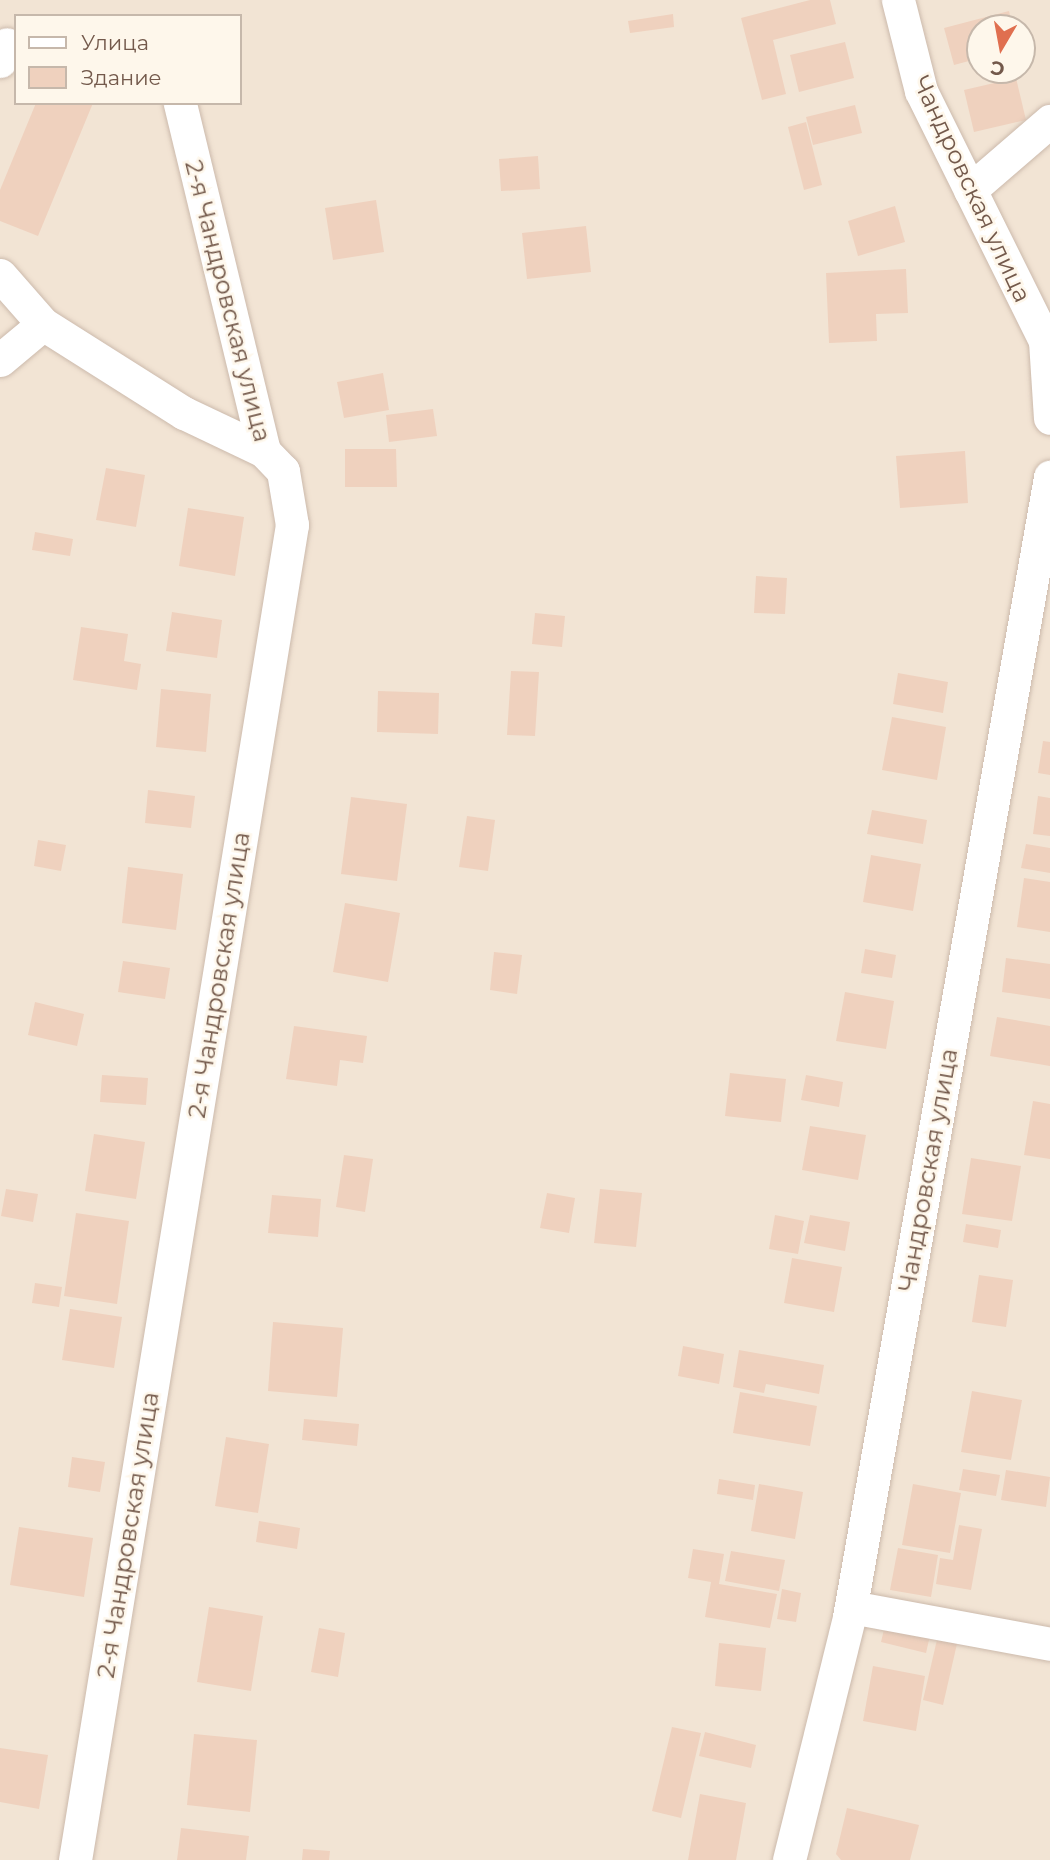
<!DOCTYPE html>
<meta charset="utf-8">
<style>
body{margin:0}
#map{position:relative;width:1050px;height:1860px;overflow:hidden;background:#fbf2e5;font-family:Montserrat,sans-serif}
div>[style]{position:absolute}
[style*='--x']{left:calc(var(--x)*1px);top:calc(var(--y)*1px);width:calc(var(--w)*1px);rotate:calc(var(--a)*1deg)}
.residential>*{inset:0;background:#f2e4d4}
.building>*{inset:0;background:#efd1be}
.roads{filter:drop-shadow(0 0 2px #ccbaac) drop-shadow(0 0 2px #ccbaac)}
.minor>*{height:33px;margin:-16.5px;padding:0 16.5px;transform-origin:16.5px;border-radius:16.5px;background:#fff}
span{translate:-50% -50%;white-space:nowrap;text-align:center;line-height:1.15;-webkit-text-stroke:5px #fef7eb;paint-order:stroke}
.street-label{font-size:24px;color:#73594b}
.legend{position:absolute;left:14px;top:14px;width:228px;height:91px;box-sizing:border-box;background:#fef7eb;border:2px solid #c6b8ab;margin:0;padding:9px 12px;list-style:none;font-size:21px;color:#73594b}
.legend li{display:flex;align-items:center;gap:14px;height:35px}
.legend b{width:35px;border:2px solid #c6b8ab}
.north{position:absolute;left:966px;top:14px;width:70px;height:70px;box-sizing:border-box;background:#fef7eb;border:2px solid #c6b8ab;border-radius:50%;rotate:190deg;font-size:19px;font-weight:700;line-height:28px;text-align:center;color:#73594b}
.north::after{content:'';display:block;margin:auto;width:24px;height:32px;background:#e06f4f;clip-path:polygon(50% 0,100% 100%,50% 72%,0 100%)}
</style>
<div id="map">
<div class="residential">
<div style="clip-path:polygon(evenodd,0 0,1050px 0,1050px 1860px,0 1860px,0 0,16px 16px,240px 16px,240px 103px,16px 103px,16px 16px,0 0,980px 28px,1022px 28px,1022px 70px,980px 70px,980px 28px)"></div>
</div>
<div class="building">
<div style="clip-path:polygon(810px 0,830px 0,836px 24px,773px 40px,786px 94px,762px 100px,741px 18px)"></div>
<div style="clip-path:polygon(1009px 11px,1013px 28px,980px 28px,980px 58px,954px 65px,944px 28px)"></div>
<div style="clip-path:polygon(673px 14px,674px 27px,630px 33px,628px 21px)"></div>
<div style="clip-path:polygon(845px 42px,854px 78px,799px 92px,790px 55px)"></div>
<div style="clip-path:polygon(1016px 78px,1026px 120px,974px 132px,964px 90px)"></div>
<div style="clip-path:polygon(36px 103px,93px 103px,38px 236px,0 221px,0 190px)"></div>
<div style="clip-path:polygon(855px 105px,862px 133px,813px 145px,806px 117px)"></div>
<div style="clip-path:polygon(806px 122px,822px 185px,804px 190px,788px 127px)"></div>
<div style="clip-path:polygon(538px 156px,540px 189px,501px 191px,499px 159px)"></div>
<div style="clip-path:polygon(376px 200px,384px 252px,333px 260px,325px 208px)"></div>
<div style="clip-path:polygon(895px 206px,905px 242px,858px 256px,848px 221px)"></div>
<div style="clip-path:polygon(586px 226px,591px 272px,527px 279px,522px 233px)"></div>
<div style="clip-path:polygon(906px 269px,908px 313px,876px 314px,877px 341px,829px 343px,826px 273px)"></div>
<div style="clip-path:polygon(383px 373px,389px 410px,344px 418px,337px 382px)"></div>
<div style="clip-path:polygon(433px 409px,437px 436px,389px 442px,386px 415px)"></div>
<div style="clip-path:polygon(345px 449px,396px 449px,397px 487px,345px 487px)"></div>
<div style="clip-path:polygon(965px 451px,968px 503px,900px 508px,896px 456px)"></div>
<div style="clip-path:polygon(106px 468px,145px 475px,136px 527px,96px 520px)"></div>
<div style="clip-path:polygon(188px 508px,244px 517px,235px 576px,179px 566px)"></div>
<div style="clip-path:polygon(35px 532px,73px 539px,70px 556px,32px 550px)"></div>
<div style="clip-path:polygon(756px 576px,787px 578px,785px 614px,754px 613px)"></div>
<div style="clip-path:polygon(172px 612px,222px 620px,217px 658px,166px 651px)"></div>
<div style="clip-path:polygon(535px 613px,565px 616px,562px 647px,532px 644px)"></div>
<div style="clip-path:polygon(81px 627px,128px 634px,124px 661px,141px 664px,137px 690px,73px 680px)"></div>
<div style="clip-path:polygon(511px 671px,539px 672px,535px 736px,507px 735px)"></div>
<div style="clip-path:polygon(898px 673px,948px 682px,943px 713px,893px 704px)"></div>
<div style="clip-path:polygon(161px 689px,211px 694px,206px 752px,156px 747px)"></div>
<div style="clip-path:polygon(378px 691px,439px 693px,438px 734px,377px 732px)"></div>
<div style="clip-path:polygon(892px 717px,946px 727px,937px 780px,882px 770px)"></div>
<div style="clip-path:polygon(1043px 741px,1050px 742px,1050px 775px,1038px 773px)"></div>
<div style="clip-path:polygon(148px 790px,195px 796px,191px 828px,145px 823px)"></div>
<div style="clip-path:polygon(1038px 796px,1050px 798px,1050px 836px,1033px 834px)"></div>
<div style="clip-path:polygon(351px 797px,407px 804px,397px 881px,341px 874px)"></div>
<div style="clip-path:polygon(872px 810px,927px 820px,923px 844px,867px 834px)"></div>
<div style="clip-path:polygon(467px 816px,495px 820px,488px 871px,459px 867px)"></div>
<div style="clip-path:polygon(38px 840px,66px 845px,61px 871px,34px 866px)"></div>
<div style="clip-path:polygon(1026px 844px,1050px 848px,1050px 873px,1021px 868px)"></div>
<div style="clip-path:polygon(871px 855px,921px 864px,913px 911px,863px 902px)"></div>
<div style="clip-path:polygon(128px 867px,183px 874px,176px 930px,122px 923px)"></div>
<div style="clip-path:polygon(1024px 878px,1050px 882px,1050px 932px,1017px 927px)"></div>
<div style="clip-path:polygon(345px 903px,400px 913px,388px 982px,333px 972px)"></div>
<div style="clip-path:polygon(865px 949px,896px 955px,892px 978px,861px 973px)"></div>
<div style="clip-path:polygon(494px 952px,522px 955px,517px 994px,490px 990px)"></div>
<div style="clip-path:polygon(1006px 958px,1050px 964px,1050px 999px,1002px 992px)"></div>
<div style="clip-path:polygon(123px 961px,170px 968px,165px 999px,118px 992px)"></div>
<div style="clip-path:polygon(845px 992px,894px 1001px,886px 1049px,836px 1041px)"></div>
<div style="clip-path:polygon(35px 1002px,84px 1014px,77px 1046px,28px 1035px)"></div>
<div style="clip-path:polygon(997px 1017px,1050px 1026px,1050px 1066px,990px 1056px)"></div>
<div style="clip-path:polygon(294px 1026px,367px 1036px,363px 1063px,340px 1060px,337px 1086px,286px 1079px)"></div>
<div style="clip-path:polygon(730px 1073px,786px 1079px,781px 1122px,725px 1116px)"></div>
<div style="clip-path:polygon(102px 1075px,148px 1078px,146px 1105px,100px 1102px)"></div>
<div style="clip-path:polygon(806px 1075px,843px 1082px,839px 1107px,801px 1100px)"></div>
<div style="clip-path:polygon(1033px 1101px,1050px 1104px,1050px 1159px,1024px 1155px)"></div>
<div style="clip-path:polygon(810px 1126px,866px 1135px,858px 1180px,802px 1170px)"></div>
<div style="clip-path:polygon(94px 1134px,145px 1142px,136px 1199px,85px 1191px)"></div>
<div style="clip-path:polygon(344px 1155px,373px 1159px,365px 1212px,336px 1207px)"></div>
<div style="clip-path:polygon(971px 1158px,1021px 1166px,1012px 1221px,962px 1214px)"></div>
<div style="clip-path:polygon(6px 1189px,38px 1194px,33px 1222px,1px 1216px)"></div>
<div style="clip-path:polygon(600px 1189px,642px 1193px,636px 1247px,594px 1243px)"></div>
<div style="clip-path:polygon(547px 1193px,575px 1198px,569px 1233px,540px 1228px)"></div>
<div style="clip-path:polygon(272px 1195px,321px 1199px,318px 1237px,268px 1233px)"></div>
<div style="clip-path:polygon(76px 1213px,129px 1221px,117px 1304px,64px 1296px)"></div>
<div style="clip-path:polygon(775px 1215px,804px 1221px,798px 1254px,769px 1249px)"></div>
<div style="clip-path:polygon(810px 1215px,850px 1222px,845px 1251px,804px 1243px)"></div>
<div style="clip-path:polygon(966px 1224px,1001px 1230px,998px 1248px,963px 1242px)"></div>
<div style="clip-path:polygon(792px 1258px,842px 1267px,834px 1312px,784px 1303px)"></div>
<div style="clip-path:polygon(979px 1275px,1013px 1280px,1006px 1327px,972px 1322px)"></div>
<div style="clip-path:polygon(35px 1283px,62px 1287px,59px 1307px,32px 1303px)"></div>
<div style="clip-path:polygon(70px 1309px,122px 1317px,114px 1368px,62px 1360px)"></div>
<div style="clip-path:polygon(273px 1322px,343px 1328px,337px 1397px,268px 1391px)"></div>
<div style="clip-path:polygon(683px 1346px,724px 1354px,719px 1384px,678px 1376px)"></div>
<div style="clip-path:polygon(739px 1350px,824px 1365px,819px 1394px,766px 1384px,764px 1393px,733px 1387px)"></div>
<div style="clip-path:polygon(972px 1391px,1022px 1400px,1011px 1460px,961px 1452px)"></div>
<div style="clip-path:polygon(740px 1392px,817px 1406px,810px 1446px,733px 1433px)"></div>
<div style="clip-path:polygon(304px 1419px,359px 1424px,357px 1446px,302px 1440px)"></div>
<div style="clip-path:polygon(226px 1437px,269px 1444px,258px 1513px,215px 1506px)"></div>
<div style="clip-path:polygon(72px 1457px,105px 1462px,100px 1492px,68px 1487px)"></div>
<div style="clip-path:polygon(963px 1469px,1000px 1475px,996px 1496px,959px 1490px)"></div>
<div style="clip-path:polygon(1006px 1470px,1050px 1477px,1046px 1507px,1001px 1500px)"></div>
<div style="clip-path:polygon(719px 1479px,755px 1485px,753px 1500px,717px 1494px)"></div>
<div style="clip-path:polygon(759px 1484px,803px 1492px,795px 1539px,751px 1531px)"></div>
<div style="clip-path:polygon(913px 1484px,961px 1493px,950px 1553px,902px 1545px)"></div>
<div style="clip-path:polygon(259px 1521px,300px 1528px,297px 1549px,256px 1542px)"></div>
<div style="clip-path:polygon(959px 1525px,982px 1529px,971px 1590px,936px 1584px,940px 1558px,953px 1560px)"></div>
<div style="clip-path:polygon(19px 1527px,93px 1538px,84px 1597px,10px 1585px)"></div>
<div style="clip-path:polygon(898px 1548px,938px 1555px,931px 1597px,890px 1590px)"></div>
<div style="clip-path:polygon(693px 1549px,724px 1554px,719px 1584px,777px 1594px,770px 1628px,705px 1617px,711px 1582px,688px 1578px)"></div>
<div style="clip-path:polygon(731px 1551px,785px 1560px,779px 1591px,725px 1581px)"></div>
<div style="clip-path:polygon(782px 1589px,801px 1593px,796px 1622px,777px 1619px)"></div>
<div style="clip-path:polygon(209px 1607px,263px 1616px,251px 1691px,197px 1682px)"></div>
<div style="clip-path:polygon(887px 1617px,932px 1627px,926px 1653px,881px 1642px)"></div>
<div style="clip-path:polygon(319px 1628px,345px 1633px,338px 1677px,311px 1672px)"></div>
<div style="clip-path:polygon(939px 1631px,959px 1635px,943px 1705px,923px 1700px)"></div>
<div style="clip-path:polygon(719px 1643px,766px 1648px,761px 1691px,715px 1686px)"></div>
<div style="clip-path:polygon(873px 1666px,925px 1676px,916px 1731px,863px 1721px)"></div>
<div style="clip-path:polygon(672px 1727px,701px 1733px,681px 1818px,652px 1811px)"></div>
<div style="clip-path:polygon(705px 1732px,756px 1745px,751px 1768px,699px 1756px)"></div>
<div style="clip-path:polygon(194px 1734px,257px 1740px,250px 1812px,187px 1805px)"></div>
<div style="clip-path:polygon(0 1748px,48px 1755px,39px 1809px,0 1802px)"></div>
<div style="clip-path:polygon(700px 1794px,746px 1803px,736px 1860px,688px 1860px)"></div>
<div style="clip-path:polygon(847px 1808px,919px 1825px,910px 1860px,841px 1860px,836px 1854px)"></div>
<div style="clip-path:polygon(181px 1828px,249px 1836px,246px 1860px,177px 1860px)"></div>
<div style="clip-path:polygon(303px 1849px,330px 1851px,329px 1860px,302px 1860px)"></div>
</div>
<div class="roads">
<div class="minor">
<div style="--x:898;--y:0;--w:94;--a:75.8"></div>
<div style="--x:921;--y:91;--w:279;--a:63.6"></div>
<div style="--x:1045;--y:341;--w:77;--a:86.3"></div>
<div style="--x:0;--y:61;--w:18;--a:-68"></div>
<div style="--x:970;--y:190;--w:106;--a:-40.8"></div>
<div style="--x:0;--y:275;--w:65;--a:48.7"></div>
<div style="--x:43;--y:324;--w:167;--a:32.3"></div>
<div style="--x:184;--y:413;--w:89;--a:25.4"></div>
<div style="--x:0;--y:360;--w:56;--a:-39.9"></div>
<div style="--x:851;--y:1607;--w:202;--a:10.5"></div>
<div style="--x:75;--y:1860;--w:1353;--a:-80.77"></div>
<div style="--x:292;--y:525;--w:55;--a:-99.5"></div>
<div style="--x:283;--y:471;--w:28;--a:-134"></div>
<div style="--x:264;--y:451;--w:358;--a:-103.6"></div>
<div style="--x:789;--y:1860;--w:250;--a:-76.1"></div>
<div style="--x:849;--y:1617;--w:1158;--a:-80"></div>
</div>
</div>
<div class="street-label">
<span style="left:972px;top:189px;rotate:65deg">Чандровская улица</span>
<span style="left:228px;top:301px;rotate:76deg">2-я Чандровская улица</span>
<span style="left:219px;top:975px;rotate:-81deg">2-я Чандровская улица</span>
<span style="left:928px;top:1170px;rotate:-80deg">Чандровская улица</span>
<span style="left:128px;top:1535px;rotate:-81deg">2-я Чандровская улица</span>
</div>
<ul class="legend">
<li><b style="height:9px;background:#fff"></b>Улица</li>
<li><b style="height:19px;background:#efd1be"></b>Здание</li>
</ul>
<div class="north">С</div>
</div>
